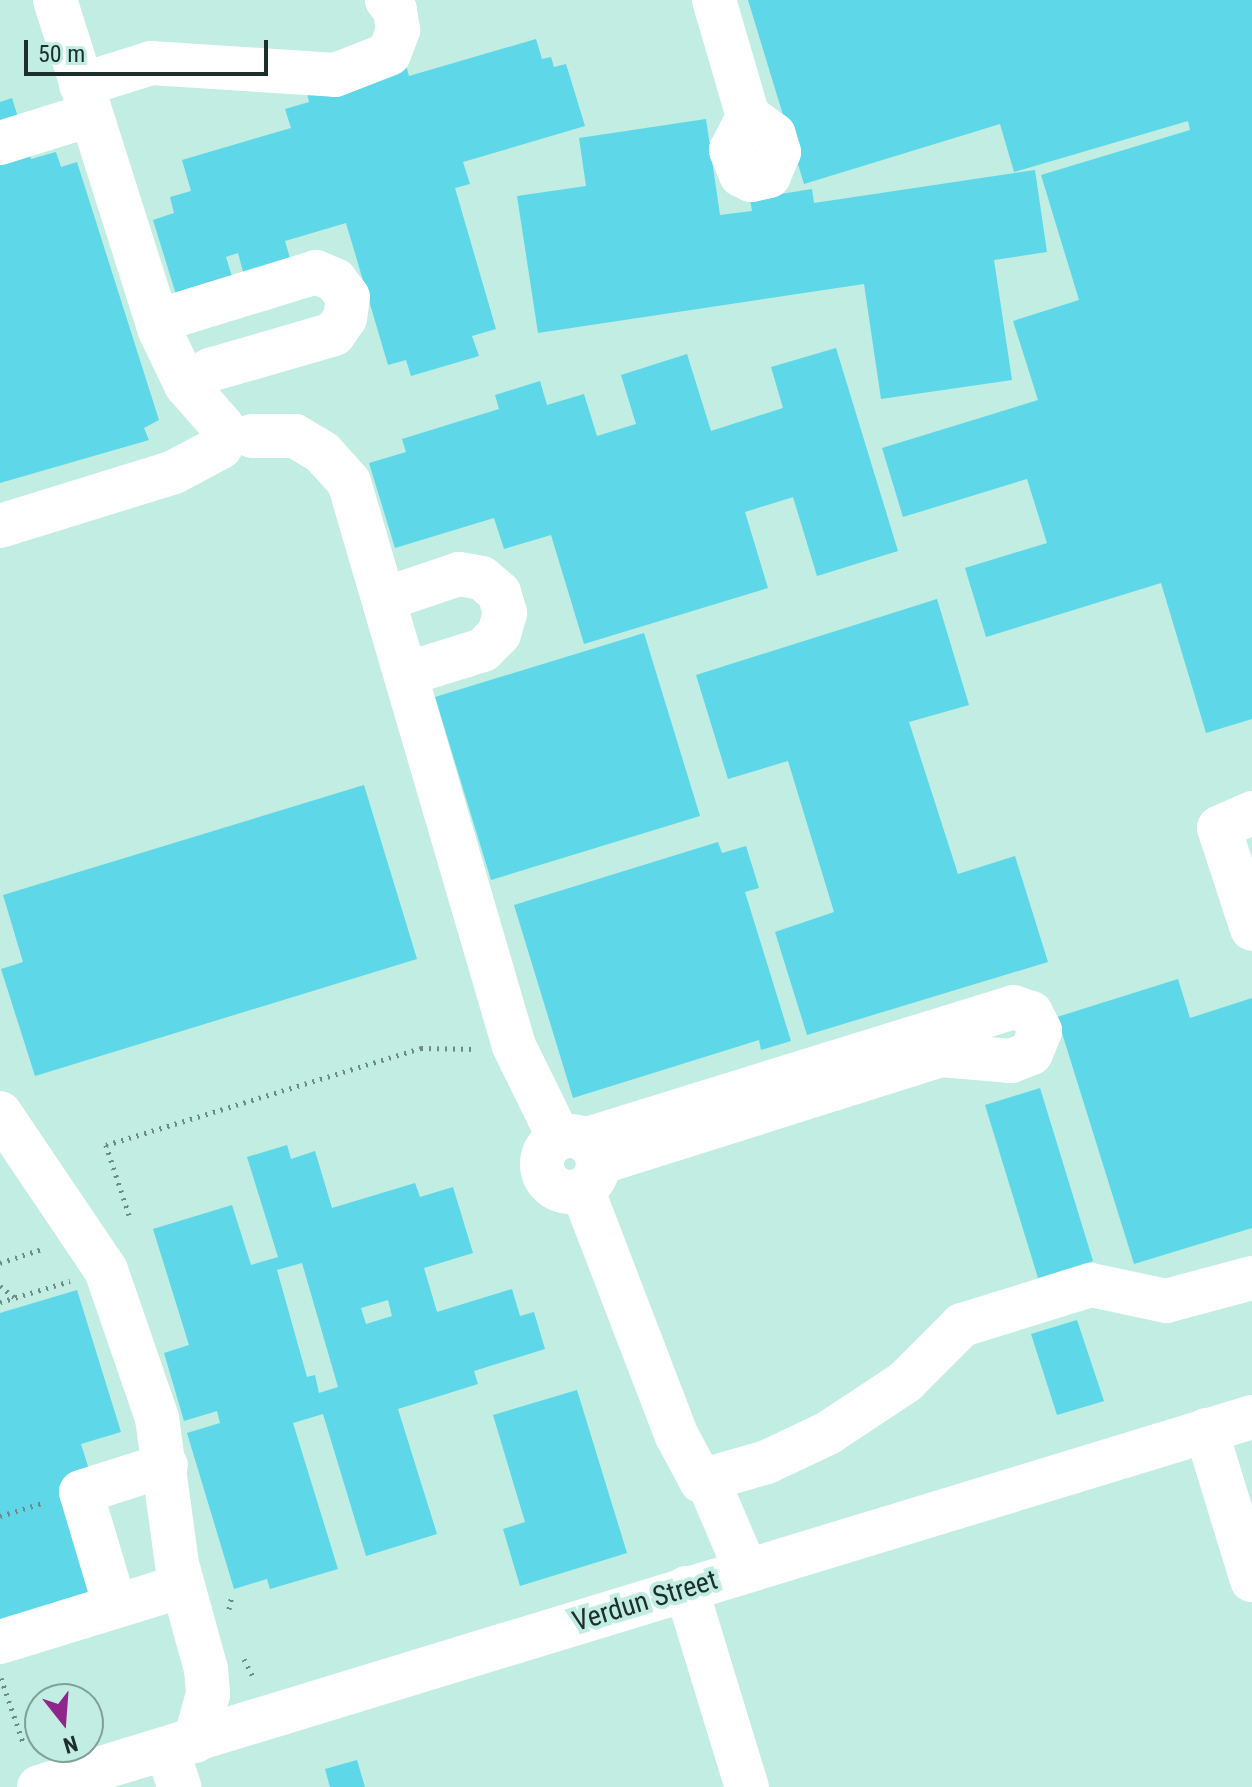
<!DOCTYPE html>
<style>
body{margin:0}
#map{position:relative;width:1252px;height:1787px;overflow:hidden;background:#c1ede2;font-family:"Roboto Condensed",sans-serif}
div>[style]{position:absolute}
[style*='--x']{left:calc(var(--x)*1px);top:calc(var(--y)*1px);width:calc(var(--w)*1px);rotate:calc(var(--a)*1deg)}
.building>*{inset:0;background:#5ed7e8}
.path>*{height:5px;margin-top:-2.5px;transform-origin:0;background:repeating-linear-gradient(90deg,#6c8b83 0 2px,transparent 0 8px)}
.minor>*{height:44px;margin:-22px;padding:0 22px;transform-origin:22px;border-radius:22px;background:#fff}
.minor>.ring{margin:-22px;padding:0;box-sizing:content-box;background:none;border:44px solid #fff;border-radius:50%}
span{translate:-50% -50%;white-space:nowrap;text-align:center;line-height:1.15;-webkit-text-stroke:8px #c1ede2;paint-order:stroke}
.street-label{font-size:28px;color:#1d2f2a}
.north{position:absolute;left:24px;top:1683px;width:80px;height:80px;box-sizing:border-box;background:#c1ede2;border:2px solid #7fa198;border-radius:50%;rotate:163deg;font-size:22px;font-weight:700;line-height:32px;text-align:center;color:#1d2f2a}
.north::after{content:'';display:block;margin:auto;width:28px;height:36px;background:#90268a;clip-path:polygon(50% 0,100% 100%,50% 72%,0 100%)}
.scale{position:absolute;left:24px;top:40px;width:244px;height:36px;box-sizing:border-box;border:4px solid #1d2f2a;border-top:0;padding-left:10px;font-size:24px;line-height:28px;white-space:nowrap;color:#1d2f2a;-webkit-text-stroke:6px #c1ede2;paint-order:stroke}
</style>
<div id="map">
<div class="building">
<div style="clip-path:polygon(748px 0,1252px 0,1252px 719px,1206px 733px,1161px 583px,986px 637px,965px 568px,1047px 543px,1027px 479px,903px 517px,882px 448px,1038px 400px,1013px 321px,1079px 300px,1041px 175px,1190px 130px,1188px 121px,1014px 172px,1000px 124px,804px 184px)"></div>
<div style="clip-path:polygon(536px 39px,542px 59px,551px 57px,554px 67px,566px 64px,585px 126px,463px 162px,470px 184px,455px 188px,496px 329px,472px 336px,479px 356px,411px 376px,406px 360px,388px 365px,346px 223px,285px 241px,292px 265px,245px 279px,238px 253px,226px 257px,234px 283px,178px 301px,153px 220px,174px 213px,170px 197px,191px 191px,182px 160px,291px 128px,285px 109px,309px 102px,307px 93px,406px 65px,409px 76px)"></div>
<div style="clip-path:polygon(12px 98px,31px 159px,56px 152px,61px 167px,77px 162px,159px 420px,144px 428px,149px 440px,0 483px,0 102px)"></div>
<div style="clip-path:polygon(706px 119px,720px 215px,752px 211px,750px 199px,812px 189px,814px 203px,1035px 170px,1047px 252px,994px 260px,1012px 380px,881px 399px,864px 284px,538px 333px,517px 196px,586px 186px,579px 138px)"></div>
<div style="clip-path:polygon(836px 348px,898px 551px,817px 576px,793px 497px,745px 512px,768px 588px,584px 644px,551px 535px,504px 549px,494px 518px,395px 548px,369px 463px,406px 452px,402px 439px,499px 409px,495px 395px,540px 381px,547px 405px,584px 394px,597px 436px,636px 424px,621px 375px,687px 354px,711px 431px,783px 408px,771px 367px)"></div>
<div style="clip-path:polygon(937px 599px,969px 705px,909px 722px,958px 874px,1015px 856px,1048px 962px,807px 1035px,775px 932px,834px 912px,788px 761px,728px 779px,696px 675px)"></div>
<div style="clip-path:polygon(644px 633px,700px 816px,491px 880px,435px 697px)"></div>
<div style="clip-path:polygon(364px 785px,417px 959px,35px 1076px,1px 969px,23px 962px,3px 895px)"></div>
<div style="clip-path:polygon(718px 842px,722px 853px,746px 846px,759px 888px,745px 892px,791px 1041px,761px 1050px,759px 1040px,573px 1098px,514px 905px)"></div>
<div style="clip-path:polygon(1178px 979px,1190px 1018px,1252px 998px,1252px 1228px,1134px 1264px,1057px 1017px)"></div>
<div style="clip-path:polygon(1040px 1088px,1093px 1261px,1038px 1278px,985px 1105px)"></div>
<div style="clip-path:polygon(evenodd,287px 1145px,291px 1159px,315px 1151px,332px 1208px,415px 1183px,420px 1197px,453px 1187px,473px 1253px,424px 1268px,437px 1312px,512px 1289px,520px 1316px,534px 1312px,545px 1349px,474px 1371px,478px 1384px,398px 1409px,437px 1534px,366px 1556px,323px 1414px,293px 1423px,338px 1569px,270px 1589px,267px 1579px,234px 1589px,187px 1433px,220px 1423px,217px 1411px,184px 1421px,164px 1353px,189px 1345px,153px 1229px,232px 1205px,251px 1265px,278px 1257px,247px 1157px,287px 1145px,302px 1263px,338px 1387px,319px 1393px,315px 1375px,307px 1377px,277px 1270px,302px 1263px,287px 1145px,388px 1300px,392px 1316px,366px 1324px,361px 1308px,388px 1300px)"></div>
<div style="clip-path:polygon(77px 1290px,121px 1432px,81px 1444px,93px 1482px,97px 1593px,0 1623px,0 1313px)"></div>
<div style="clip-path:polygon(1077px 1320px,1104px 1401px,1057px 1415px,1031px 1334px)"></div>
<div style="clip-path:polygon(577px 1390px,627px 1553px,520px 1586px,503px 1529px,525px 1522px,493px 1415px)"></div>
<div style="clip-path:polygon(357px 1760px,365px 1787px,330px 1787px,325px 1769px)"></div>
</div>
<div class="path">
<div style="--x:129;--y:1215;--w:74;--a:-108.2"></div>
<div style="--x:106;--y:1145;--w:330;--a:-17.1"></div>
<div style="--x:421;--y:1048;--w:56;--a:1"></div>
<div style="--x:0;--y:1263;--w:47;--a:-18.4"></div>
<div style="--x:0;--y:1286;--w:18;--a:38"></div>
<div style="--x:0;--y:1302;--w:73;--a:-16.7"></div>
<div style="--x:0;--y:1516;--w:47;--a:-17.3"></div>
<div style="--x:229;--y:1609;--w:14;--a:-78"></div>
<div style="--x:244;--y:1659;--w:22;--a:63"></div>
<div style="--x:1;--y:1678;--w:71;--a:71.1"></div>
</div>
<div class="minor">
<div style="--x:55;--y:0;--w:347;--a:72.4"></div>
<div style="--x:160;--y:331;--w:60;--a:64.3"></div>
<div style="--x:186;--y:385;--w:55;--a:48.7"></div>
<div style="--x:714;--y:0;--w:121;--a:73.7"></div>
<div style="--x:748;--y:116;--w:32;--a:36"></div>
<div style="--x:774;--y:135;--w:18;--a:74"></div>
<div style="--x:779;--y:152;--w:26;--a:113"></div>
<div style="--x:769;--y:176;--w:18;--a:167"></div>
<div style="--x:751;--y:180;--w:11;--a:-153"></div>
<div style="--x:741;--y:175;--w:27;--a:-112"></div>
<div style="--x:731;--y:150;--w:38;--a:-63"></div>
<div style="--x:81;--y:85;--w:73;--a:-17.4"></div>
<div style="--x:151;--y:63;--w:184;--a:3.7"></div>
<div style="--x:335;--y:75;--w:58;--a:-21.3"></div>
<div style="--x:389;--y:54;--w:26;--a:-69"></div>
<div style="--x:398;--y:30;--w:20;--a:-99"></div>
<div style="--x:395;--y:10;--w:13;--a:-129"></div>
<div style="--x:0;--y:143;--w:94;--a:-17.3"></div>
<div style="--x:157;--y:321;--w:166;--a:-17.1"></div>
<div style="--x:316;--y:272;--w:21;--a:23"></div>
<div style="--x:335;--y:280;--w:21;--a:53"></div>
<div style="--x:348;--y:297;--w:21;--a:98"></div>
<div style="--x:345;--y:318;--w:19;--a:125"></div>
<div style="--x:334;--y:334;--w:129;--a:163.8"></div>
<div style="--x:210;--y:370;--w:28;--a:148"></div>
<div style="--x:252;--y:436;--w:43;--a:0"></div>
<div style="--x:295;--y:436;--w:31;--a:31"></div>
<div style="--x:322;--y:452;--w:40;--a:48"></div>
<div style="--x:349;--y:482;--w:588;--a:73.69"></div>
<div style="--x:514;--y:1046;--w:102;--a:63.9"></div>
<div style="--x:0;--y:526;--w:182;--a:-17.2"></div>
<div style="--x:174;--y:472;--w:53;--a:-28"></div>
<div style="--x:385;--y:599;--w:78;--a:-18.7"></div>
<div style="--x:459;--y:574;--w:23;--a:10"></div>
<div style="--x:482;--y:578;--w:23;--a:41"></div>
<div style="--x:499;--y:593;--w:21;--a:73"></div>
<div style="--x:505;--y:613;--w:22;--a:106"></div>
<div style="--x:499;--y:634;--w:23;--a:135"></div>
<div style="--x:483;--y:650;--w:81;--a:162.7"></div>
<div style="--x:1252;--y:813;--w:36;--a:156"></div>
<div style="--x:1219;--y:828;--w:106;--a:71.9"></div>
<div style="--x:0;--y:1113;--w:189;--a:56"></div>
<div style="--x:106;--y:1270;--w:157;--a:71"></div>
<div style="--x:157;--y:1418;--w:147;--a:82.2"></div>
<div style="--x:177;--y:1564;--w:109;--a:74.6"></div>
<div style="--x:206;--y:1669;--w:25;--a:85"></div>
<div style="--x:208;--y:1694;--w:49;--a:105.5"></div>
<div class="ring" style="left:542px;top:1136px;width:12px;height:12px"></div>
<div style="--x:584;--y:1140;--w:449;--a:-17.2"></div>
<div style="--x:1013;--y:1007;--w:19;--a:18"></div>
<div style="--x:1031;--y:1013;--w:20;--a:63"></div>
<div style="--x:1040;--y:1031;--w:24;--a:112"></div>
<div style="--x:1031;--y:1053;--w:22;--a:158"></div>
<div style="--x:1011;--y:1061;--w:70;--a:-175.1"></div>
<div style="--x:941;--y:1055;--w:360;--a:162.5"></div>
<div style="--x:582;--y:1189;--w:265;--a:69"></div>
<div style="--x:677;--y:1436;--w:51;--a:61.9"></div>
<div style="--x:701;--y:1481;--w:69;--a:-16.1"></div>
<div style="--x:767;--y:1462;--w:68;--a:-25.4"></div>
<div style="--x:828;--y:1433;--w:92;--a:-33.5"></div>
<div style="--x:905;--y:1382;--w:81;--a:-45"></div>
<div style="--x:962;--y:1325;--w:135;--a:-17.2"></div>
<div style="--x:1091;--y:1285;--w:77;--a:12"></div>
<div style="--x:1166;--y:1301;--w:89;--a:-15"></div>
<div style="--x:1206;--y:1430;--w:157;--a:73"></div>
<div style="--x:707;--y:1479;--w:99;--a:66.8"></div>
<div style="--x:686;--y:1588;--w:208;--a:73"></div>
<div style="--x:115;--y:1606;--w:119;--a:-106.6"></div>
<div style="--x:81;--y:1492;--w:89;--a:-17.6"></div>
<div style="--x:0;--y:1642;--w:190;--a:-17.1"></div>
<div style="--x:167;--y:1749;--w:40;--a:72"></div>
<div style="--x:39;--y:1787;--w:1268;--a:-16.96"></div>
</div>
<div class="street-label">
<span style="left:645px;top:1601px;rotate:-17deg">Verdun Street</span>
</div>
<div class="north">N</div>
<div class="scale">50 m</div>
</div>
